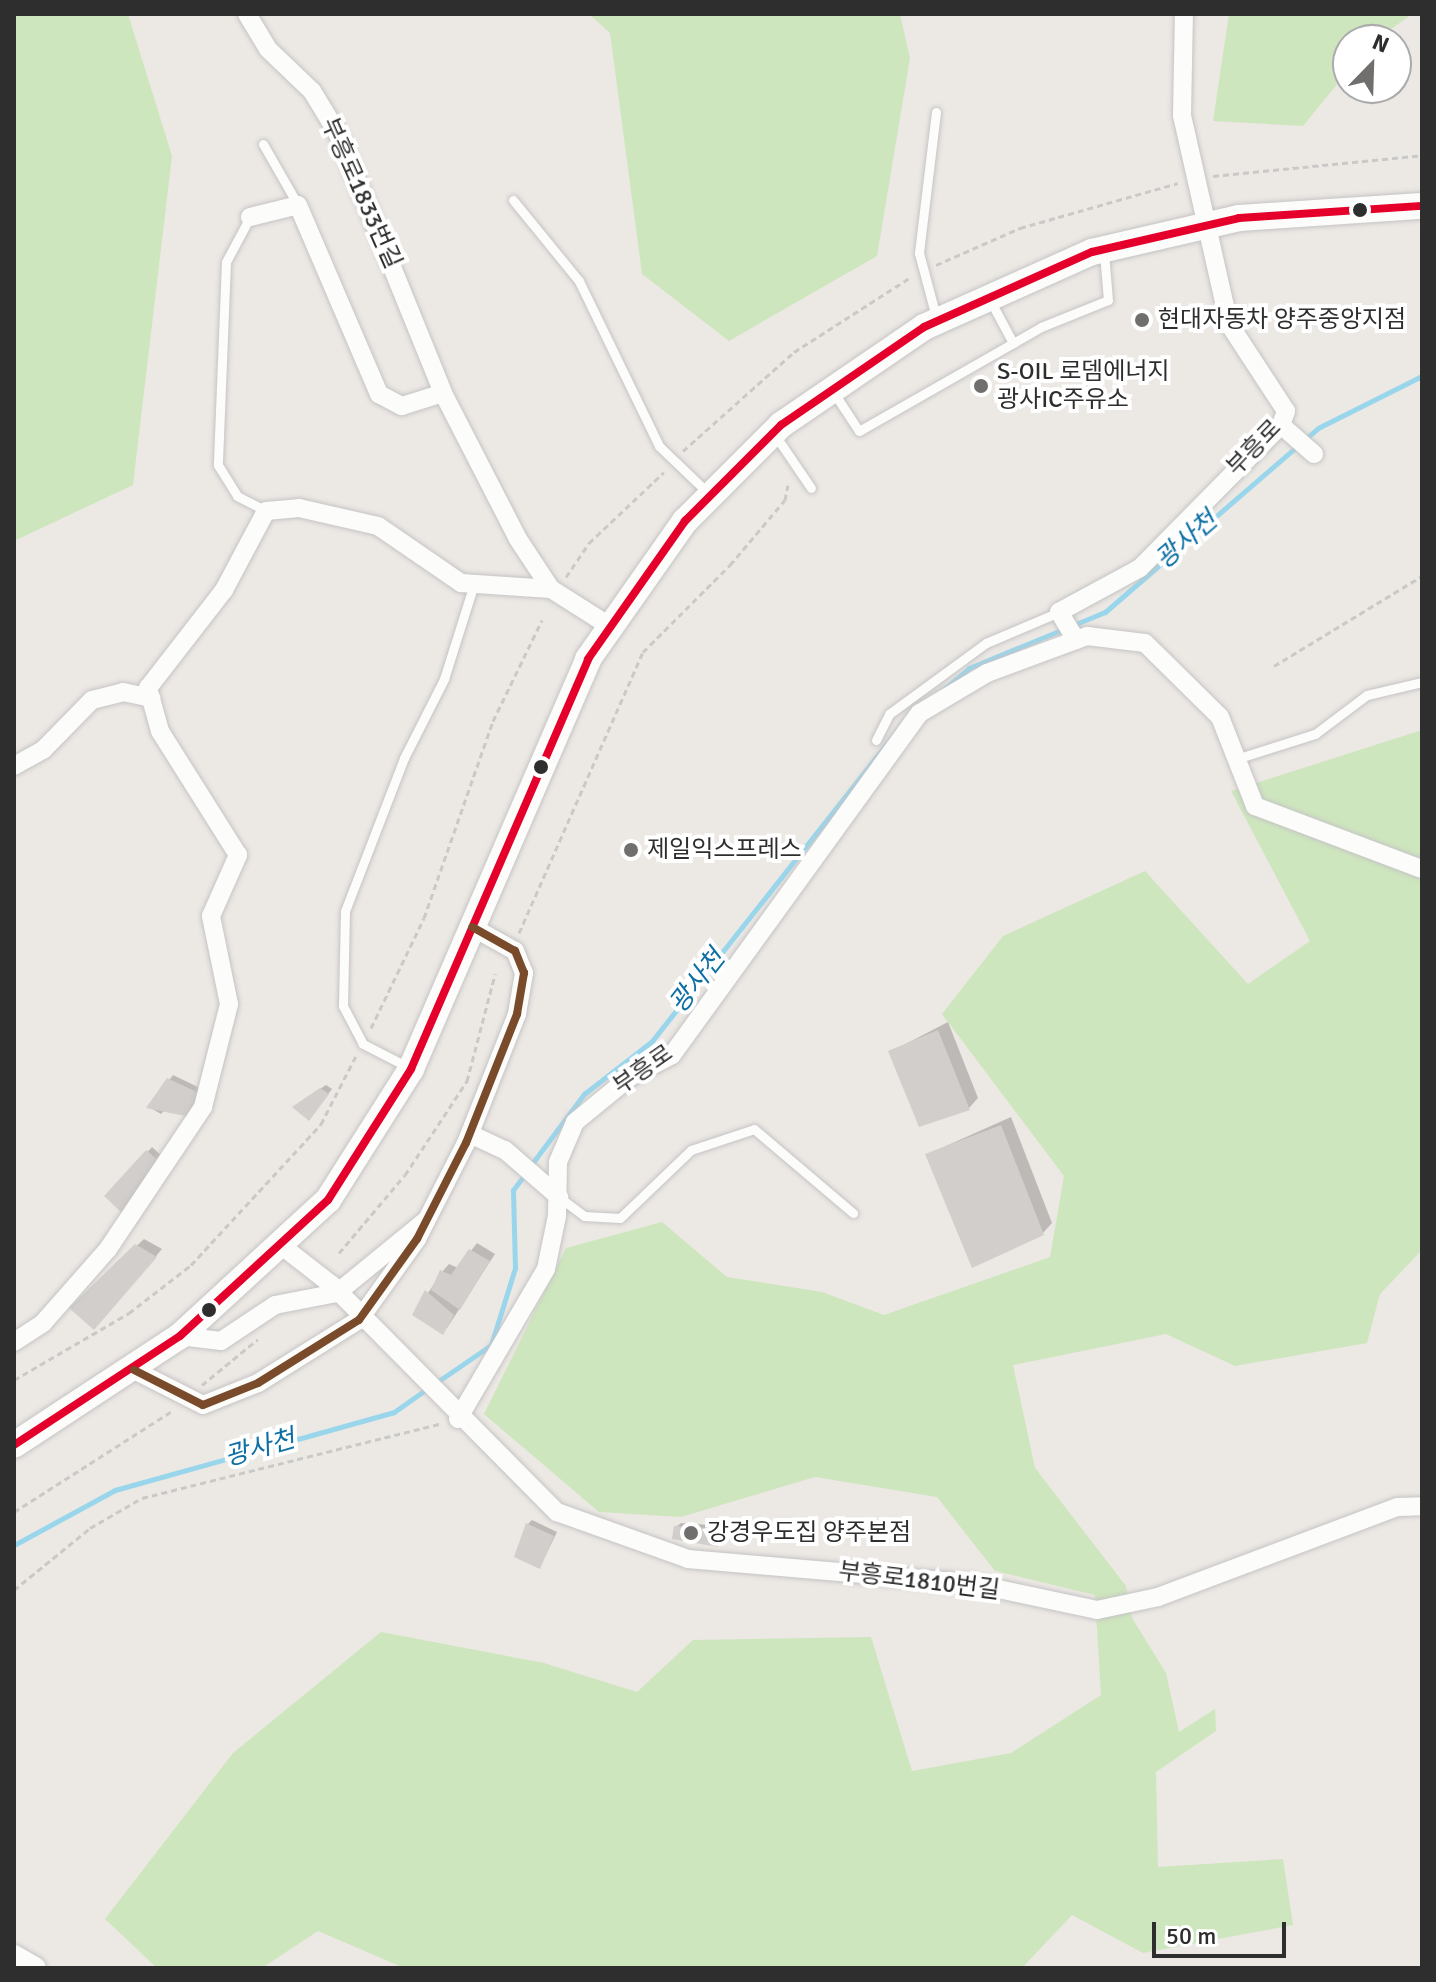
<!DOCTYPE html>
<meta charset="utf-8">
<style>
body{margin:0}
#map{position:relative;width:1436px;height:1982px;overflow:hidden;background:#ece8e4;font-family:Signika,"Noto Sans KR",sans-serif}
div>[style]{position:absolute}
[style*='--x']{left:calc(var(--x)*1px);top:calc(var(--y)*1px);width:calc(var(--w)*1px);rotate:calc(var(--a)*1deg)}
.green>*{inset:0;background:#cee6be}
.shadow>*{inset:0;background:#0003}
.stream>*{height:5px;margin:-2.5px;padding:0 2.5px;transform-origin:2.5px;border-radius:2.5px;background:#99d6ec}
.building>*{inset:0;background:#d1cecb}
.path>*{height:3px;margin-top:-1.5px;transform-origin:0;background:repeating-linear-gradient(90deg,#c9c9c8 0 6px,transparent 0 10px)}
.roads{filter:drop-shadow(0 0 2px #c5c4c5) drop-shadow(0 0 2px #c5c4c5)}
.service>*{height:9px;margin:-4.5px;padding:0 4.5px;transform-origin:4.5px;border-radius:4.5px;background:#fcfcfb}
.minor>*{height:18px;margin:-9px;padding:0 9px;transform-origin:9px;border-radius:9px;background:#fcfcfb}
.tertiary>*{height:22px;margin:-11px;padding:0 11px;transform-origin:11px;border-radius:11px;background:#fcfcfb}
.secondary>*{height:26px;margin:-13px;padding:0 13px;transform-origin:13px;border-radius:13px;background:#fcfcfb}
.bus-1>*{height:8px;margin:-4px;padding:0 4px;transform-origin:4px;border-radius:4px;background:#e4002b}
.bus-2>*{height:8px;margin:-4px;padding:0 4px;transform-origin:4px;border-radius:4px;background:#7a4b2a}
.dots>*{width:22px;height:22px;translate:-50% -50%;box-sizing:border-box;border:4px solid #fff;border-radius:50%}
span{translate:-50% -50%;white-space:nowrap;text-align:center;line-height:1.15;-webkit-text-stroke:8px #fff;paint-order:stroke}
.street-label{font-size:24px;color:#2e2e2e}
.poi-label{font-size:24px;color:#2e2e2e}
.left{translate:0 -50%;text-align:left}
.water-label{font-size:26px;color:#0d6fa3;font-style:italic}
.frame{position:absolute;inset:0;border:16px solid #2e2e2e;pointer-events:none}
.north{position:absolute;left:1332px;top:24px;width:80px;height:80px;box-sizing:border-box;background:#fff;border:2px solid #ababab;border-radius:50%;rotate:23deg;font-size:22px;font-weight:700;line-height:32px;text-align:center;color:#2e2e2e}
.north::after{content:'';display:block;margin:auto;width:28px;height:36px;background:#706f6e;clip-path:polygon(50% 0,100% 100%,50% 72%,0 100%)}
.scale{position:absolute;left:1152px;top:1922px;width:134px;height:36px;box-sizing:border-box;border:4px solid #2e2e2e;border-top:0;padding-left:10px;font-size:24px;line-height:28px;white-space:nowrap;color:#2e2e2e;-webkit-text-stroke:6px #fff;paint-order:stroke}
</style>
<div id="map">
<div class="green">
<div style="clip-path:polygon(14px 14px,128px 14px,172px 156px,133px 485px,14px 541px)"></div>
<div style="clip-path:polygon(589px 14px,900px 14px,910px 58px,877px 256px,729px 341px,642px 274px,610px 33px)"></div>
<div style="clip-path:polygon(1229px 14px,1412px 14px,1376px 40px,1348px 40px,1348px 71px,1303px 126px,1213px 121px)"></div>
<div style="clip-path:polygon(1422px 730px,1422px 1250px,1380px 1294px,1367px 1343px,1235px 1366px,1166px 1334px,1013px 1365px,1035px 1468px,1126px 1586px,1132px 1618px,1166px 1673px,1179px 1732px,1215px 1709px,1216px 1731px,1156px 1772px,1158px 1867px,1283px 1859px,1293px 1925px,1143px 1953px,1072px 1915px,1022px 1968px,404px 1968px,318px 1931px,262px 1968px,157px 1968px,105px 1919px,233px 1753px,381px 1632px,544px 1663px,637px 1692px,693px 1640px,871px 1637px,912px 1771px,1011px 1753px,1101px 1695px,1095px 1595px,995px 1571px,937px 1497px,815px 1477px,681px 1517px,599px 1512px,484px 1414px,566px 1248px,662px 1222px,727px 1277px,822px 1292px,884px 1315px,1050px 1257px,1064px 1176px,942px 1014px,1003px 936px,1145px 871px,1248px 984px,1310px 941px,1231px 791px)"></div>
</div>
<div class="shadow">
<div style="clip-path:polygon(948px 1022px,978px 1098px,969px 1108px,890px 1052px)"></div>
<div style="clip-path:polygon(173px 1075px,202px 1089px,193px 1110px,169px 1106px,161px 1114px,149px 1107px)"></div>
<div style="clip-path:polygon(326px 1085px,332px 1089px,313px 1114px,299px 1103px)"></div>
<div style="clip-path:polygon(1011px 1117px,1052px 1223px,1043px 1233px,928px 1154px)"></div>
<div style="clip-path:polygon(152px 1147px,163px 1157px,107px 1196px)"></div>
<div style="clip-path:polygon(144px 1239px,162px 1249px,101px 1321px,72px 1308px)"></div>
<div style="clip-path:polygon(477px 1243px,495px 1254px,447px 1328px,414px 1314px,442px 1272px,449px 1264px,458px 1268px)"></div>
<div style="clip-path:polygon(532px 1520px,557px 1532px,540px 1567px,528px 1524px)"></div>
<div style="clip-path:polygon(681px 1523px,724px 1526px,722px 1541px,676px 1527px)"></div>
</div>
<div class="stream">
<div style="--x:943;--y:690;--w:34;--a:-40"></div>
<div style="--x:969;--y:668;--w:147;--a:-22.4"></div>
<div style="--x:1105;--y:612;--w:281;--a:-40.8"></div>
<div style="--x:1318;--y:428;--w:116;--a:-26.6"></div>
<div style="--x:531;--y:1165;--w:89;--a:-53.3"></div>
<div style="--x:584;--y:1094;--w:86;--a:-37.9"></div>
<div style="--x:652;--y:1041;--w:407;--a:-51.7"></div>
<div style="--x:437;--y:1382;--w:65;--a:-34.4"></div>
<div style="--x:491;--y:1345;--w:81;--a:-72.7"></div>
<div style="--x:515;--y:1268;--w:78;--a:-91.5"></div>
<div style="--x:513;--y:1190;--w:21;--a:-53"></div>
<div style="--x:14;--y:1545;--w:115;--a:-28.6"></div>
<div style="--x:115;--y:1490;--w:290;--a:-15.6"></div>
<div style="--x:394;--y:1412;--w:42;--a:-35.2"></div>
</div>
<div class="building">
<div style="clip-path:polygon(938px 1030px,970px 1110px,919px 1127px,888px 1051px)"></div>
<div style="clip-path:polygon(167px 1078px,199px 1093px,190px 1117px,146px 1108px)"></div>
<div style="clip-path:polygon(320px 1088px,329px 1094px,309px 1121px,292px 1107px)"></div>
<div style="clip-path:polygon(1001px 1125px,1044px 1235px,972px 1268px,925px 1154px)"></div>
<div style="clip-path:polygon(146px 1150px,160px 1162px,123px 1214px,104px 1196px)"></div>
<div style="clip-path:polygon(135px 1244px,157px 1257px,94px 1330px,69px 1308px)"></div>
<div style="clip-path:polygon(469px 1249px,490px 1261px,460px 1310px,431px 1290px,440px 1270px,451px 1275px)"></div>
<div style="clip-path:polygon(425px 1290px,454px 1315px,443px 1335px,412px 1315px)"></div>
<div style="clip-path:polygon(526px 1523px,554px 1536px,540px 1569px,514px 1557px)"></div>
<div style="clip-path:polygon(674px 1526px,721px 1529px,718px 1547px,672px 1539px)"></div>
</div>
<div class="path">
<div style="--x:1213;--y:176;--w:210;--a:-5.7"></div>
<div style="--x:936;--y:265;--w:92;--a:-23.8"></div>
<div style="--x:1020;--y:228;--w:164;--a:-15.9"></div>
<div style="--x:683;--y:451;--w:149;--a:-41.7"></div>
<div style="--x:794;--y:352;--w:139;--a:-32.7"></div>
<div style="--x:566;--y:577;--w:41;--a:-55.9"></div>
<div style="--x:589;--y:543;--w:103;--a:-43.4"></div>
<div style="--x:1274;--y:666;--w:173;--a:-31.3"></div>
<div style="--x:519;--y:933;--w:307;--a:-66.2"></div>
<div style="--x:643;--y:652;--w:123;--a:-45"></div>
<div style="--x:730;--y:565;--w:85;--a:-49.8"></div>
<div style="--x:785;--y:500;--w:15;--a:-79"></div>
<div style="--x:371;--y:1028;--w:122;--a:-64.3"></div>
<div style="--x:424;--y:918;--w:209;--a:-70.7"></div>
<div style="--x:493;--y:721;--w:112;--a:-64.1"></div>
<div style="--x:339;--y:1253;--w:102;--a:-49.8"></div>
<div style="--x:405;--y:1175;--w:113;--a:-56.6"></div>
<div style="--x:467;--y:1081;--w:111;--a:-75.3"></div>
<div style="--x:14;--y:1380;--w:133;--a:-30.2"></div>
<div style="--x:129;--y:1313;--w:78;--a:-37.7"></div>
<div style="--x:191;--y:1265;--w:192;--a:-47.3"></div>
<div style="--x:321;--y:1124;--w:76;--a:-62.8"></div>
<div style="--x:202;--y:1385;--w:72;--a:-39.4"></div>
<div style="--x:14;--y:1512;--w:188;--a:-32.6"></div>
<div style="--x:14;--y:1590;--w:98;--a:-39.2"></div>
<div style="--x:90;--y:1528;--w:60;--a:-30"></div>
<div style="--x:142;--y:1498;--w:309;--a:-14"></div>
</div>
<div class="roads">
<div class="service">
<div style="--x:936;--y:112;--w:142;--a:96.9"></div>
<div style="--x:919;--y:253;--w:66;--a:75.1"></div>
<div style="--x:263;--y:144;--w:70;--a:60.2"></div>
<div style="--x:513;--y:200;--w:104;--a:50.8"></div>
<div style="--x:579;--y:281;--w:183;--a:64.1"></div>
<div style="--x:659;--y:446;--w:69;--a:43.8"></div>
<div style="--x:250;--y:217;--w:51;--a:118.1"></div>
<div style="--x:226;--y:262;--w:203;--a:92.3"></div>
<div style="--x:218;--y:465;--w:36;--a:58"></div>
<div style="--x:237;--y:496;--w:33;--a:27"></div>
<div style="--x:990;--y:300;--w:49;--a:61.9"></div>
<div style="--x:834;--y:393;--w:45;--a:56.7"></div>
<div style="--x:859;--y:431;--w:210;--a:-29.7"></div>
<div style="--x:1041;--y:327;--w:72;--a:-21.9"></div>
<div style="--x:1108;--y:300;--w:47;--a:-94.9"></div>
<div style="--x:775;--y:435;--w:64;--a:55.8"></div>
<div style="--x:876;--y:740;--w:29;--a:-63"></div>
<div style="--x:889;--y:714;--w:120;--a:-36.2"></div>
<div style="--x:986;--y:643;--w:79;--a:-23"></div>
<div style="--x:1236;--y:759;--w:83;--a:-17.6"></div>
<div style="--x:1315;--y:734;--w:65;--a:-36.9"></div>
<div style="--x:1367;--y:695;--w:57;--a:-13.3"></div>
<div style="--x:408;--y:1067;--w:51;--a:-152.9"></div>
<div style="--x:363;--y:1044;--w:43;--a:-117.8"></div>
<div style="--x:343;--y:1006;--w:95;--a:-88.8"></div>
<div style="--x:345;--y:911;--w:164;--a:-68.9"></div>
<div style="--x:404;--y:758;--w:89;--a:-63.1"></div>
<div style="--x:444;--y:679;--w:100;--a:-72.5"></div>
<div style="--x:559;--y:1197;--w:31;--a:37"></div>
<div style="--x:584;--y:1216;--w:36;--a:3"></div>
<div style="--x:620;--y:1218;--w:98;--a:-43.8"></div>
<div style="--x:691;--y:1150;--w:66;--a:-18.4"></div>
<div style="--x:754;--y:1129;--w:130;--a:40.3"></div>
</div>
<div class="minor">
<div style="--x:247;--y:14;--w:41;--a:59"></div>
<div style="--x:268;--y:49;--w:61;--a:43.7"></div>
<div style="--x:312;--y:91;--w:50;--a:58.8"></div>
<div style="--x:338;--y:134;--w:279;--a:67.9"></div>
<div style="--x:443;--y:393;--w:164;--a:62.8"></div>
<div style="--x:518;--y:539;--w:60;--a:56.6"></div>
<div style="--x:551;--y:589;--w:67;--a:32.3"></div>
<div style="--x:250;--y:217;--w:49;--a:-14"></div>
<div style="--x:298;--y:205;--w:206;--a:66.8"></div>
<div style="--x:379;--y:394;--w:26;--a:28"></div>
<div style="--x:402;--y:406;--w:43;--a:-17.6"></div>
<div style="--x:1281;--y:425;--w:44;--a:41.3"></div>
<div style="--x:1076;--y:640;--w:33;--a:-121"></div>
<div style="--x:1059;--y:612;--w:92;--a:-28.5"></div>
<div style="--x:1140;--y:568;--w:201;--a:-45.4"></div>
<div style="--x:1281;--y:425;--w:15;--a:-70"></div>
<div style="--x:1286;--y:411;--w:104;--a:-123.2"></div>
<div style="--x:1229;--y:324;--w:214;--a:-102.7"></div>
<div style="--x:1182;--y:115;--w:101;--a:-88.9"></div>
<div style="--x:14;--y:766;--w:33;--a:-29"></div>
<div style="--x:43;--y:750;--w:70;--a:-45.6"></div>
<div style="--x:92;--y:700;--w:32;--a:-14"></div>
<div style="--x:123;--y:692;--w:29;--a:12"></div>
<div style="--x:470;--y:1134;--w:38;--a:25"></div>
<div style="--x:505;--y:1150;--w:72;--a:41"></div>
<div style="--x:283;--y:1247;--w:62;--a:37.8"></div>
<div style="--x:332;--y:1285;--w:320;--a:45.3"></div>
<div style="--x:557;--y:1512;--w:139;--a:19.7"></div>
<div style="--x:688;--y:1559;--w:283;--a:4.9"></div>
<div style="--x:970;--y:1583;--w:130;--a:12"></div>
<div style="--x:1097;--y:1610;--w:62;--a:-12"></div>
<div style="--x:1158;--y:1597;--w:256;--a:-20.6"></div>
<div style="--x:1398;--y:1507;--w:24;--a:-2"></div>
<div style="--x:180;--y:1336;--w:41;--a:7"></div>
<div style="--x:221;--y:1341;--w:65;--a:-33.7"></div>
<div style="--x:275;--y:1305;--w:63;--a:-11"></div>
<div style="--x:337;--y:1293;--w:114;--a:-39.3"></div>
<div style="--x:14;--y:1342;--w:35;--a:-33"></div>
<div style="--x:43;--y:1323;--w:98;--a:-48.7"></div>
<div style="--x:108;--y:1249;--w:171;--a:-56.2"></div>
<div style="--x:203;--y:1107;--w:106;--a:-75.8"></div>
<div style="--x:229;--y:1004;--w:90;--a:-101.6"></div>
<div style="--x:211;--y:916;--w:67;--a:-66.1"></div>
<div style="--x:238;--y:855;--w:146;--a:-122.2"></div>
<div style="--x:160;--y:731;--w:45;--a:-105.6"></div>
<div style="--x:148;--y:688;--w:124;--a:-52.2"></div>
<div style="--x:224;--y:590;--w:89;--a:-62"></div>
<div style="--x:266;--y:511;--w:33;--a:-5"></div>
<div style="--x:299;--y:508;--w:81;--a:12.8"></div>
<div style="--x:378;--y:526;--w:101;--a:34.5"></div>
<div style="--x:461;--y:583;--w:90;--a:3.8"></div>
<div style="--x:134;--y:1370;--w:77;--a:26.9"></div>
<div style="--x:203;--y:1405;--w:59;--a:-21.8"></div>
<div style="--x:258;--y:1383;--w:119;--a:-32"></div>
<div style="--x:359;--y:1320;--w:100;--a:-54.4"></div>
<div style="--x:417;--y:1239;--w:108;--a:-63"></div>
<div style="--x:466;--y:1143;--w:139;--a:-68.4"></div>
<div style="--x:517;--y:1014;--w:42;--a:-80.3"></div>
<div style="--x:524;--y:973;--w:24;--a:-112"></div>
<div style="--x:515;--y:951;--w:49;--a:-150.8"></div>
<div style="--x:458;--y:1419;--w:174;--a:-59.6"></div>
<div style="--x:546;--y:1269;--w:54;--a:-78.3"></div>
<div style="--x:557;--y:1216;--w:54;--a:-88.9"></div>
<div style="--x:558;--y:1162;--w:43;--a:-67"></div>
<div style="--x:575;--y:1122;--w:71;--a:-39.3"></div>
<div style="--x:630;--y:1077;--w:47;--a:-27.6"></div>
<div style="--x:672;--y:1055;--w:422;--a:-54.1"></div>
<div style="--x:920;--y:713;--w:78;--a:-30.8"></div>
<div style="--x:987;--y:673;--w:107;--a:-20.3"></div>
<div style="--x:1087;--y:636;--w:58;--a:6.9"></div>
<div style="--x:1145;--y:643;--w:105;--a:44.6"></div>
<div style="--x:1220;--y:717;--w:96;--a:68.5"></div>
<div style="--x:1255;--y:806;--w:178;--a:20.7"></div>
</div>
<div class="tertiary">
<div style="--x:14;--y:1956;--w:24;--a:30"></div>
</div>
<div class="secondary">
<div style="--x:14;--y:1445;--w:199;--a:-33.3"></div>
<div style="--x:180;--y:1336;--w:201;--a:-42.6"></div>
<div style="--x:328;--y:1200;--w:155;--a:-57.6"></div>
<div style="--x:411;--y:1069;--w:447;--a:-66.6"></div>
<div style="--x:588;--y:659;--w:169;--a:-54.9"></div>
<div style="--x:685;--y:521;--w:136;--a:-45"></div>
<div style="--x:781;--y:425;--w:173;--a:-34.4"></div>
<div style="--x:924;--y:327;--w:184;--a:-24.1"></div>
<div style="--x:1092;--y:252;--w:151;--a:-13"></div>
<div style="--x:1239;--y:218;--w:183;--a:-3.8"></div>
</div>
</div>
<div class="bus-1">
<div style="--x:14;--y:1445;--w:199;--a:-33.3"></div>
<div style="--x:180;--y:1336;--w:201;--a:-42.6"></div>
<div style="--x:328;--y:1200;--w:155;--a:-57.6"></div>
<div style="--x:411;--y:1069;--w:447;--a:-66.6"></div>
<div style="--x:588;--y:659;--w:169;--a:-54.9"></div>
<div style="--x:685;--y:521;--w:136;--a:-45"></div>
<div style="--x:781;--y:425;--w:173;--a:-34.4"></div>
<div style="--x:924;--y:327;--w:184;--a:-24.1"></div>
<div style="--x:1092;--y:252;--w:151;--a:-13"></div>
<div style="--x:1239;--y:218;--w:183;--a:-3.8"></div>
</div>
<div class="bus-2">
<div style="--x:134;--y:1370;--w:77;--a:26.9"></div>
<div style="--x:203;--y:1405;--w:59;--a:-21.8"></div>
<div style="--x:258;--y:1383;--w:119;--a:-32"></div>
<div style="--x:359;--y:1320;--w:100;--a:-54.4"></div>
<div style="--x:417;--y:1239;--w:108;--a:-63"></div>
<div style="--x:466;--y:1143;--w:139;--a:-68.4"></div>
<div style="--x:517;--y:1014;--w:42;--a:-80.3"></div>
<div style="--x:524;--y:973;--w:24;--a:-112"></div>
<div style="--x:515;--y:951;--w:49;--a:-150.8"></div>
</div>
<div class="dots">
<div style="left:1360px;top:210px;background:#2e2e2e"></div>
<div style="left:1142px;top:320px;background:#706f6e"></div>
<div style="left:981px;top:386px;background:#706f6e"></div>
<div style="left:541px;top:767px;background:#2e2e2e"></div>
<div style="left:631px;top:850px;background:#706f6e"></div>
<div style="left:209px;top:1310px;background:#2e2e2e"></div>
<div style="left:691px;top:1533px;background:#706f6e"></div>
</div>
<div class="street-label">
<span style="left:361px;top:193px;rotate:66deg">부흥로1833번길</span>
<span style="left:1254px;top:448px;rotate:-46deg">부흥로</span>
<span style="left:643px;top:1070px;rotate:-35deg">부흥로</span>
<span style="left:919px;top:1581px;rotate:7deg">부흥로1810번길</span>
</div>
<div class="poi-label">
<span class="left" style="left:1158px;top:320px">현대자동차 양주중앙지점</span>
<span class="left" style="left:997px;top:386px">S-OIL 로뎀에너지<br>광사IC주유소</span>
<span class="left" style="left:647px;top:850px">제일익스프레스</span>
<span class="left" style="left:707px;top:1533px">강경우도집 양주본점</span>
</div>
<div class="water-label">
<span style="left:1187px;top:541px;rotate:-41deg">광사천</span>
<span style="left:698px;top:982px;rotate:-52deg">광사천</span>
<span style="left:260px;top:1449px;rotate:-16deg">광사천</span>
</div>
<div class="frame"></div>
<div class="north">N</div>
<div class="scale">50 m</div>
</div>
